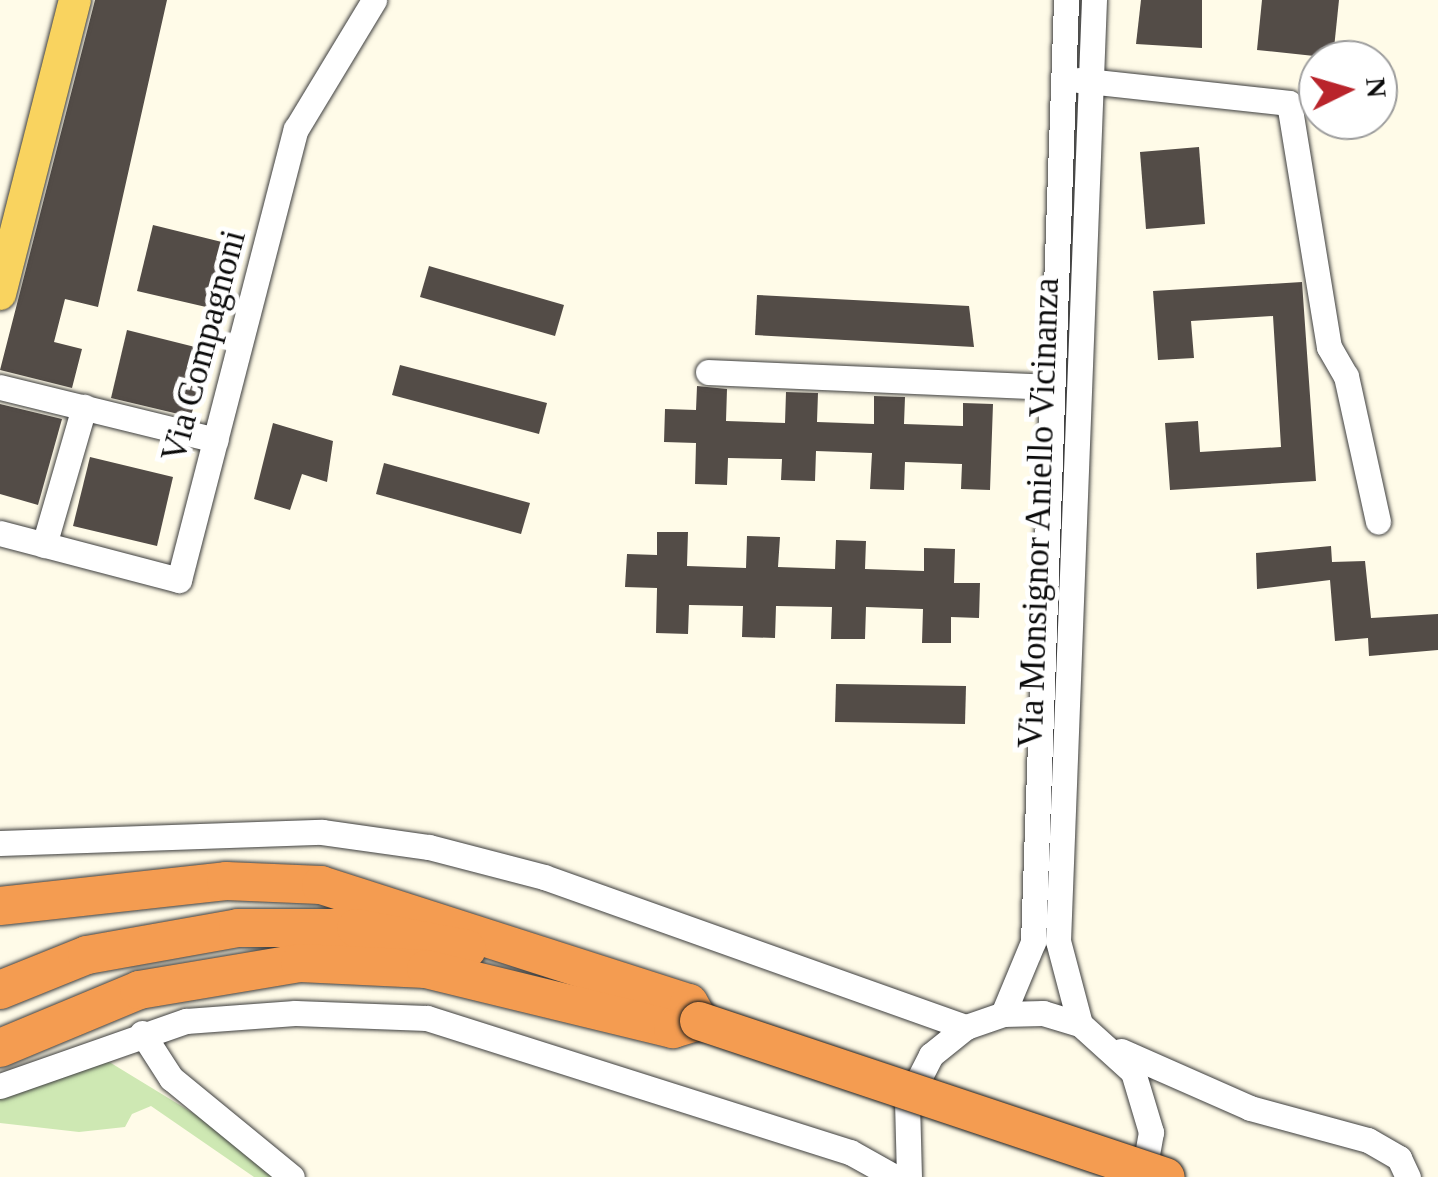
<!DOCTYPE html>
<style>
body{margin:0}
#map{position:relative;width:1438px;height:1177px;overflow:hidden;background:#fffbe8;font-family:Georgia,serif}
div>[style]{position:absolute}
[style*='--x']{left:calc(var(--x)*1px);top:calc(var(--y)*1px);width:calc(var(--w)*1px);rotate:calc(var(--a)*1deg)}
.green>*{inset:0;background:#cee8b3}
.building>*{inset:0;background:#534c47}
.roads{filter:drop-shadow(0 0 2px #3e3e3e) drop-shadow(0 0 2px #3e3e3e)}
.minor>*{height:25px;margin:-12.5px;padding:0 12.5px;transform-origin:12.5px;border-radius:12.5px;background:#fff}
.major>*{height:32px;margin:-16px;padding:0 16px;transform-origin:16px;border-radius:16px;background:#f9d35f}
.highway>*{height:38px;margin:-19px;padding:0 19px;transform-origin:19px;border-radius:19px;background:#f49c51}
.bridges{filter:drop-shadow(0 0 2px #1c1c1c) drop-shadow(0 0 2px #1c1c1c)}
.highway-bridge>*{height:38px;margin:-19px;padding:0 19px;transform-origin:19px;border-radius:19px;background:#f49c51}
span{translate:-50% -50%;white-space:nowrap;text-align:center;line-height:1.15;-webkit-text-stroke:10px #fff;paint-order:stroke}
.street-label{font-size:35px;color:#0b0b0b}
.north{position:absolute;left:1298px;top:40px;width:100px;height:100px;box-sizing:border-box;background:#fff;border:2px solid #9d9d9d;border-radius:50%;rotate:85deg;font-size:28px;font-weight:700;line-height:40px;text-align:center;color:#0b0b0b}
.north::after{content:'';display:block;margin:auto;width:35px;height:45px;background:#b9242b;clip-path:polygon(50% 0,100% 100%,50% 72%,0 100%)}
</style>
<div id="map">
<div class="green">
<div style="clip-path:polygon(106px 1060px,206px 1121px,273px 1177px,254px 1177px,151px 1106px,132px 1114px,125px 1127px,79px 1132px,0 1123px,0 1099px)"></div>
</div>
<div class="building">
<div style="clip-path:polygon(95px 0,167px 0,98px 307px,65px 299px,54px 342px,82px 349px,72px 388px,0 370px)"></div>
<div style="clip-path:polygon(1141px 0,1202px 0,1202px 48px,1136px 44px)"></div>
<div style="clip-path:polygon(1262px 0,1339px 0,1333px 58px,1257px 50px)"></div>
<div style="clip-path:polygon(1199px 147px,1205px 224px,1146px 229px,1140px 152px)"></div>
<div style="clip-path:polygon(153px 225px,234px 245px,219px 310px,137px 291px)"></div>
<div style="clip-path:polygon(429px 266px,564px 305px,555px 336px,420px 297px)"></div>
<div style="clip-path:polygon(1302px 282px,1316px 481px,1170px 490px,1165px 423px,1198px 421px,1200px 452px,1281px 447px,1273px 316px,1191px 321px,1194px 358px,1158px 360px,1153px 291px)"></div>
<div style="clip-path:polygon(757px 295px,969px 306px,974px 347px,755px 335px)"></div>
<div style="clip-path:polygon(127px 330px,207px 350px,191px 417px,111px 398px)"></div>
<div style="clip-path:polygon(400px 365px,547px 403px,539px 434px,392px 395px)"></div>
<div style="clip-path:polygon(697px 386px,727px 389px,726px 421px,785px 423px,786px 392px,818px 393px,817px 422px,874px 424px,874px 396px,905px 397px,904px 424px,963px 426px,963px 403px,993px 404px,990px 490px,961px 489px,962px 464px,905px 462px,904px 490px,870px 489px,872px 453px,816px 451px,815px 481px,781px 480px,782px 459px,728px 458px,727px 485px,695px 484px,696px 443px,664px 442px,665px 409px,696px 410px)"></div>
<div style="clip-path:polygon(0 404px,62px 419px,38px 505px,0 494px)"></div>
<div style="clip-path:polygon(273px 423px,333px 441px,327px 482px,302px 474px,290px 510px,254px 499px)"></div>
<div style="clip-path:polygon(90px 457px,173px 477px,157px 546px,73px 526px)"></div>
<div style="clip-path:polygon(384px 463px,530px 503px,521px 534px,376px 494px)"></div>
<div style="clip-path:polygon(657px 532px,688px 532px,687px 566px,746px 568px,747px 536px,780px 537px,778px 567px,835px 569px,836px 540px,866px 541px,865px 569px,924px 571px,924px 548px,955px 549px,954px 583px,980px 583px,979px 618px,951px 617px,951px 643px,922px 643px,923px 609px,866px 607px,865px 639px,831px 639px,832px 607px,776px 606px,775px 638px,742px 637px,743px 606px,689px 605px,688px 634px,656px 633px,657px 588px,625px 587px,627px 554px,657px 555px)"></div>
<div style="clip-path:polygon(1331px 546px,1332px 562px,1365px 561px,1371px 618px,1438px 614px,1438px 650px,1369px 656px,1368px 638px,1335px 641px,1330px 580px,1257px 589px,1256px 553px)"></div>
<div style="clip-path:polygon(836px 684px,966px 686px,965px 724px,835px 722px)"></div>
</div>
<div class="roads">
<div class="minor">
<div style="--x:1078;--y:80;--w:212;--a:6.2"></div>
<div style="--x:1289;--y:103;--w:247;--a:80.7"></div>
<div style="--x:1329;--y:347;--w:34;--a:60"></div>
<div style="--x:1346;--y:376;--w:149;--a:77.6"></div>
<div style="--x:708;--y:372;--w:344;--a:2.5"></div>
<div style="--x:0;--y:387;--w:222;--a:13.8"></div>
<div style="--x:0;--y:533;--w:185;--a:14.7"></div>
<div style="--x:179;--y:580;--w:466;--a:-75.5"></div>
<div style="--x:296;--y:129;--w:151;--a:-58.8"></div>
<div style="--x:44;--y:545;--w:144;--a:-73.8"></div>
<div style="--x:0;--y:843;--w:322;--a:-2"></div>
<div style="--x:322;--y:832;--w:108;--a:8"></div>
<div style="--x:429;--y:847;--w:119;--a:14.6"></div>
<div style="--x:544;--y:877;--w:448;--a:19.6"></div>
<div style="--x:1003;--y:1014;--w:78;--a:-67.4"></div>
<div style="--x:1033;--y:942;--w:943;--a:-87.99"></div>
<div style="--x:1080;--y:1024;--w:86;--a:-104.8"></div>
<div style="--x:1058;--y:941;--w:942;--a:-87.81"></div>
<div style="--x:142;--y:1033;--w:54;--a:57.2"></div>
<div style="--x:171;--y:1078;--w:156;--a:39.3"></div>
<div style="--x:1121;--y:1051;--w:141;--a:23.8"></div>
<div style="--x:1250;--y:1108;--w:122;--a:15.2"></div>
<div style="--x:1368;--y:1140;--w:36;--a:30"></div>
<div style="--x:1399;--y:1158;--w:21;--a:65"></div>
<div style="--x:0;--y:1086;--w:197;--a:-19.3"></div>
<div style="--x:186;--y:1021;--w:109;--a:-4.2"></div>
<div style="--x:295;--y:1013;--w:132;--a:2.2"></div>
<div style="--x:427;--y:1018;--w:444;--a:17.6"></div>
<div style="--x:850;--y:1152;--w:51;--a:29.1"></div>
<div style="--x:909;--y:1177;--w:75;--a:-91.5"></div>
<div style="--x:907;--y:1102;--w:53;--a:-62.9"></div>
<div style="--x:931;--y:1055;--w:45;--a:-38.7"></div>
<div style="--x:966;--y:1027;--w:39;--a:-19"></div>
<div style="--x:1003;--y:1014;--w:40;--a:-1.4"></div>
<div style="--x:1043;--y:1013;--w:39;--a:17"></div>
<div style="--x:1080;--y:1024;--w:72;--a:42.2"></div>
<div style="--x:1133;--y:1072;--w:63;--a:73.3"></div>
<div style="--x:1151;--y:1132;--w:46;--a:100.1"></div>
</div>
<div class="major">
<div style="--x:0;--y:294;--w:303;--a:-75.7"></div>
</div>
<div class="highway">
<div style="--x:0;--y:906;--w:227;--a:-6.3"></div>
<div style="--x:226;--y:881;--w:95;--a:2.4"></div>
<div style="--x:321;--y:885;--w:386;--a:17.8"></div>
<div style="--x:689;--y:1003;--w:21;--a:61"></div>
<div style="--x:0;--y:990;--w:94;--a:-21.9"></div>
<div style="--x:87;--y:955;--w:153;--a:-10.1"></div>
<div style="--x:238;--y:928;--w:118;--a:0"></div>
<div style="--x:356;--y:928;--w:113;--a:10.7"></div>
<div style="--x:0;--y:1048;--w:151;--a:-22.6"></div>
<div style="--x:139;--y:990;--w:163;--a:-9.5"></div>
<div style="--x:300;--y:963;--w:126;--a:2.7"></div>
<div style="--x:426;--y:969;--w:254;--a:13.7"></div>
<div style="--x:673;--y:1029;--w:27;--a:-17"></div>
</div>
</div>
<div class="bridges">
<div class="highway-bridge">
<div style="--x:699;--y:1021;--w:492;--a:18.5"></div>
</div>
</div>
<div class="street-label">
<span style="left:204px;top:346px;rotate:-75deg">Via Compagnoni</span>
<span style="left:1039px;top:513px;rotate:-88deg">Via Monsignor Aniello Vicinanza</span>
</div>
<div class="north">N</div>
</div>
